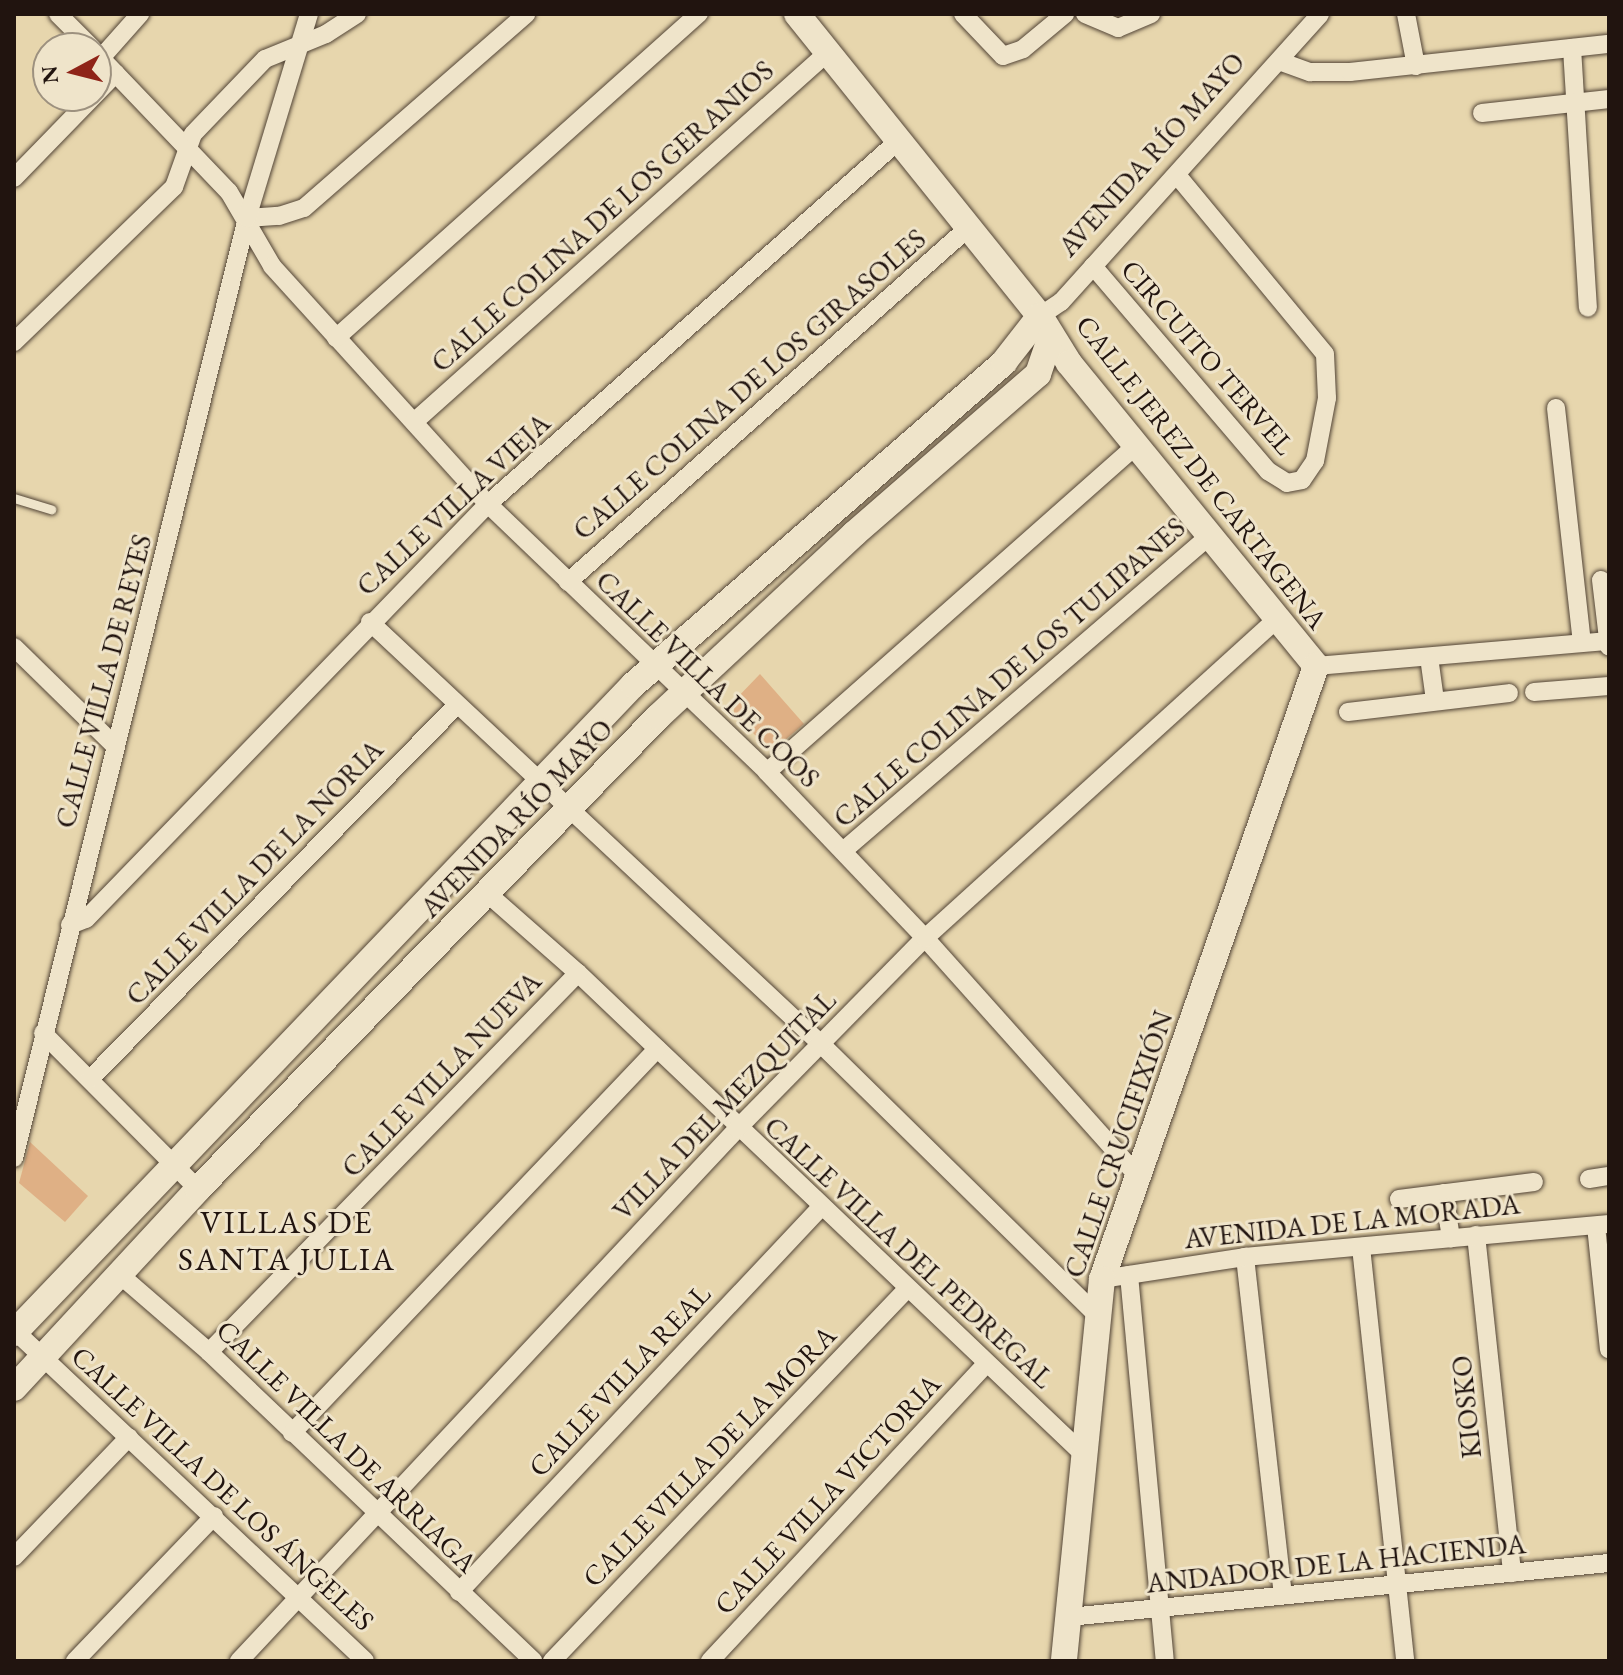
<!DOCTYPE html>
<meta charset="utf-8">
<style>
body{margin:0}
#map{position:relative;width:1623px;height:1675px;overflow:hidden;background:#e7d6ad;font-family:"EB Garamond",serif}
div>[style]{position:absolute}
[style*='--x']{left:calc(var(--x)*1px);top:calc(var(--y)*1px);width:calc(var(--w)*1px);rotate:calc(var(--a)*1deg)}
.building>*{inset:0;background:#dfb085}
.roads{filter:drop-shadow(0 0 2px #524436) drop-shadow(0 0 2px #524436)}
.lane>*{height:9px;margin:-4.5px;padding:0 4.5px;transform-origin:4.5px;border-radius:4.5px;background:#efe4ca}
.street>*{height:18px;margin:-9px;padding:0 9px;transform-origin:9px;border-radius:9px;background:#efe4ca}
.secondary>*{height:26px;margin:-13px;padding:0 13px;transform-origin:13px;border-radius:13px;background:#efe4ca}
span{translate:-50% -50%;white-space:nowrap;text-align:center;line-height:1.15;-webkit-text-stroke:6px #efe4ca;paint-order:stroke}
.street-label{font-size:28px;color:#21140f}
.quarter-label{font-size:32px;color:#21140f;letter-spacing:2px}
.frame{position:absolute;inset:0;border:16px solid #21140f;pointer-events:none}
.north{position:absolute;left:32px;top:32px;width:80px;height:80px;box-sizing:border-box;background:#efe4ca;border:2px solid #9d917f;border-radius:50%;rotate:263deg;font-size:22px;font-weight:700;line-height:32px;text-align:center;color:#21140f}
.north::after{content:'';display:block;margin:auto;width:28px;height:36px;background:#8f2418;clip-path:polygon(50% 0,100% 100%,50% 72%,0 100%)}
</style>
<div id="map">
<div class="building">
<div style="clip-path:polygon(760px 674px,804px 724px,772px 751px,734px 715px,734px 701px)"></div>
<div style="clip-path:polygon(30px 1142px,88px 1196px,65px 1222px,19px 1183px)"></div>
</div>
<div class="roads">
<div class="lane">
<div style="--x:14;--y:498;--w:39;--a:17"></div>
</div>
<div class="street">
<div style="--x:58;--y:14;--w:48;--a:45"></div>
<div style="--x:963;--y:14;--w:58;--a:46.4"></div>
<div style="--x:1003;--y:56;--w:21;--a:-19"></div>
<div style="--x:1023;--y:49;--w:55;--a:-39.8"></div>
<div style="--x:1085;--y:14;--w:36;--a:23"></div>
<div style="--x:1118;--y:28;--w:36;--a:-23"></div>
<div style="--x:1406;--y:14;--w:53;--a:79.1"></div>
<div style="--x:1572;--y:48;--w:260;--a:86.5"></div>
<div style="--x:96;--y:53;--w:192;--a:46.3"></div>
<div style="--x:229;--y:192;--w:86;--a:59.8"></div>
<div style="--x:272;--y:266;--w:321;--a:47.8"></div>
<div style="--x:488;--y:504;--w:387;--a:43.8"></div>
<div style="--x:767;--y:772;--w:229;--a:46.4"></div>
<div style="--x:925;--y:938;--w:321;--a:48.2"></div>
<div style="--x:101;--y:58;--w:59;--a:-48.4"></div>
<div style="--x:1279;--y:61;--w:33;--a:20"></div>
<div style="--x:1310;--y:72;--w:40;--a:0"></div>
<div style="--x:1350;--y:72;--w:261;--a:-6.2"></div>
<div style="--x:1482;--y:113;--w:128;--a:-6.3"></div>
<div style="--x:14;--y:178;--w:146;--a:-45.8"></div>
<div style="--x:247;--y:218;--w:32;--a:-4"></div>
<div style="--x:279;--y:216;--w:26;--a:-18"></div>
<div style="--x:304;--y:208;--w:295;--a:-41.1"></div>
<div style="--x:1093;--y:266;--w:270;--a:49.5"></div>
<div style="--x:1268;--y:471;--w:22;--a:32"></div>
<div style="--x:1287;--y:483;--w:15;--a:-11"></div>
<div style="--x:1302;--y:480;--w:23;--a:-56"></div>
<div style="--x:1315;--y:461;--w:64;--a:-79.2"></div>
<div style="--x:1327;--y:398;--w:44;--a:-92.6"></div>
<div style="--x:1325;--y:354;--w:232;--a:-129.6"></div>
<div style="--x:1040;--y:316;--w:25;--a:-34"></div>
<div style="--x:1061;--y:302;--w:387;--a:-48"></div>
<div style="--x:336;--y:338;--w:487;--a:-41.8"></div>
<div style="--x:14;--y:342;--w:223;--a:-44.1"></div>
<div style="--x:174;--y:187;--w:56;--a:-70.3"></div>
<div style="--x:193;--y:134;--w:104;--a:-46.2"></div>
<div style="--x:265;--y:59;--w:66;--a:-22.3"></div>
<div style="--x:326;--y:34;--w:37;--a:-33"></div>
<div style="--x:1556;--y:408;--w:235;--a:83.7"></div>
<div style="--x:414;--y:422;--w:554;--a:-41.78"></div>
<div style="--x:1601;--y:580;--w:67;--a:83.2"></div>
<div style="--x:568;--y:582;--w:534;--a:-41.51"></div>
<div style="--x:370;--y:622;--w:618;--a:43.1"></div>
<div style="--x:821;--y:1044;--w:385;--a:44.5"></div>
<div style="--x:14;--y:647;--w:140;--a:44.4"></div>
<div style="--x:1429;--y:657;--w:43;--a:82.1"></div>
<div style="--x:1316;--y:666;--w:294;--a:-4.9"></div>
<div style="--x:1534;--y:692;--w:75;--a:-4.6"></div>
<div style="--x:1348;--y:712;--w:162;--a:-6.7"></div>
<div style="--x:767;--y:772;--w:495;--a:-41.5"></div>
<div style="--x:843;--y:851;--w:486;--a:-40.7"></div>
<div style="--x:488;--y:894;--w:120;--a:41.3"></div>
<div style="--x:578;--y:973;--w:696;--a:43.6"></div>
<div style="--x:70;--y:925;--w:17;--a:-21"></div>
<div style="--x:86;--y:919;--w:578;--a:-45.91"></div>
<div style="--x:488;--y:504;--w:546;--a:-41.51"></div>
<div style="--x:43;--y:1033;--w:220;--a:45.2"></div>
<div style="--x:90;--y:1079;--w:524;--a:-45.54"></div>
<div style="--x:14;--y:1158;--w:968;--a:-76.08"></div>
<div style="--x:247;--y:218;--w:213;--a:-73.1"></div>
<div style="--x:1589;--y:1179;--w:20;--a:-9"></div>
<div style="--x:1444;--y:1193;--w:46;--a:81.2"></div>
<div style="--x:1399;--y:1199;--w:136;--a:-7.2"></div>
<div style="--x:1596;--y:1226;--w:124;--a:84"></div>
<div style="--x:1476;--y:1235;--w:340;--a:83.9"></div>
<div style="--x:1361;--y:1247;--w:416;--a:83.9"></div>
<div style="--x:1245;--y:1257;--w:340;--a:83.6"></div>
<div style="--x:119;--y:1274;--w:119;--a:40.9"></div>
<div style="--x:209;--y:1352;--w:448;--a:43.6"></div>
<div style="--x:1129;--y:1275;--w:388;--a:84.7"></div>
<div style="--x:1102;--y:1279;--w:145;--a:-8.7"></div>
<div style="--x:1245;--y:1257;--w:365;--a:-5.2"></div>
<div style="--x:14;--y:1330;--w:482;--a:43.3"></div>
<div style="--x:209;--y:1352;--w:529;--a:-45.77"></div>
<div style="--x:292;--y:1433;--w:530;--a:-46.45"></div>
<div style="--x:14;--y:1557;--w:166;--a:-46.2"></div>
<div style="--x:459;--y:1592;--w:528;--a:-46.76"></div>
<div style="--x:1069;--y:1617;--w:543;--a:-5.71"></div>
<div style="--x:75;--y:1661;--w:201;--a:-46.2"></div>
<div style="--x:239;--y:1661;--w:729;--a:-46.89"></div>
<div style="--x:737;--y:1129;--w:268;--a:-45.5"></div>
<div style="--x:925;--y:938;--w:476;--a:-42.2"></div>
<div style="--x:552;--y:1661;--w:513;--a:-46.34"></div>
<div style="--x:710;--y:1661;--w:404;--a:-47.1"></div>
</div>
<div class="secondary">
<div style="--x:797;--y:14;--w:388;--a:51.2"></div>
<div style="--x:1040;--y:316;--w:55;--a:58.3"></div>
<div style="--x:1069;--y:363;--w:391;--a:50.8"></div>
<div style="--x:1316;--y:666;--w:649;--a:109.24"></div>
<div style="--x:1102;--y:1279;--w:384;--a:95.7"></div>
<div style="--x:14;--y:1333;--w:896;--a:-46.31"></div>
<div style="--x:633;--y:685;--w:492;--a:-41"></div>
<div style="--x:1004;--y:362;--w:58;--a:-52"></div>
<div style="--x:14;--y:1388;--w:271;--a:-47.2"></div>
<div style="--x:198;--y:1189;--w:659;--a:-45.74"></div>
<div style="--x:658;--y:717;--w:268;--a:-43"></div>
<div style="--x:854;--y:534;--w:244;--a:-41"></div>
<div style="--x:1038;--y:374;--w:40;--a:-71.1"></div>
</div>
</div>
<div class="street-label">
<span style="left:1151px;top:154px;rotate:-48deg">AVENIDA RÍO MAYO</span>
<span style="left:602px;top:216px;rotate:-42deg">CALLE COLINA DE LOS GERANIOS</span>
<span style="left:1208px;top:357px;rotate:49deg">CIRCUITO TERVEL</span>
<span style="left:749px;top:384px;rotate:-41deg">CALLE COLINA DE LOS GIRASOLES</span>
<span style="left:1202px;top:472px;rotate:52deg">CALLE JEREZ DE CARTAGENA</span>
<span style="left:453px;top:504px;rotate:-43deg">CALLE VILLA VIEJA</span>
<span style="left:1009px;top:672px;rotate:-41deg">CALLE COLINA DE LOS TULIPANES</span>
<span style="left:708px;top:679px;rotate:44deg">CALLE VILLA DE COOS</span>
<span style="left:103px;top:681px;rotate:-75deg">CALLE VILLA DE REYES</span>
<span style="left:516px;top:818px;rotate:-46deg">AVENIDA RÍO MAYO</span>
<span style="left:254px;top:872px;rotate:-46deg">CALLE VILLA DE LA NORIA</span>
<span style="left:441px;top:1074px;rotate:-46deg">CALLE VILLA NUEVA</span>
<span style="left:724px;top:1105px;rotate:-46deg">VILLA DEL MEZQUITAL</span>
<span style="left:1118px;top:1144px;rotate:-71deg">CALLE CRUCIFIXIÓN</span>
<span style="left:1352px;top:1221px;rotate:-6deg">AVENIDA DE LA MORADA</span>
<span style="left:909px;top:1252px;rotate:43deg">CALLE VILLA DEL PEDREGAL</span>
<span style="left:619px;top:1380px;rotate:-47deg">CALLE VILLA REAL</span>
<span style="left:1466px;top:1407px;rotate:-96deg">KIOSKO</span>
<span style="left:347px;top:1446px;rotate:44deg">CALLE VILLA DE ARRIAGA</span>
<span style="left:709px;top:1456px;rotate:-46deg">CALLE VILLA DE LA MORA</span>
<span style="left:223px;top:1488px;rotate:43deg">CALLE VILLA DE LOS ÁNGELES</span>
<span style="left:827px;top:1494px;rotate:-47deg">CALLE VILLA VICTORIA</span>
<span style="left:1336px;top:1563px;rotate:-6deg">ANDADOR DE LA HACIENDA</span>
</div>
<div class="quarter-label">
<span style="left:287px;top:1241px">VILLAS DE<br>SANTA JULIA</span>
</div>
<div class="frame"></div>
<div class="north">N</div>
</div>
